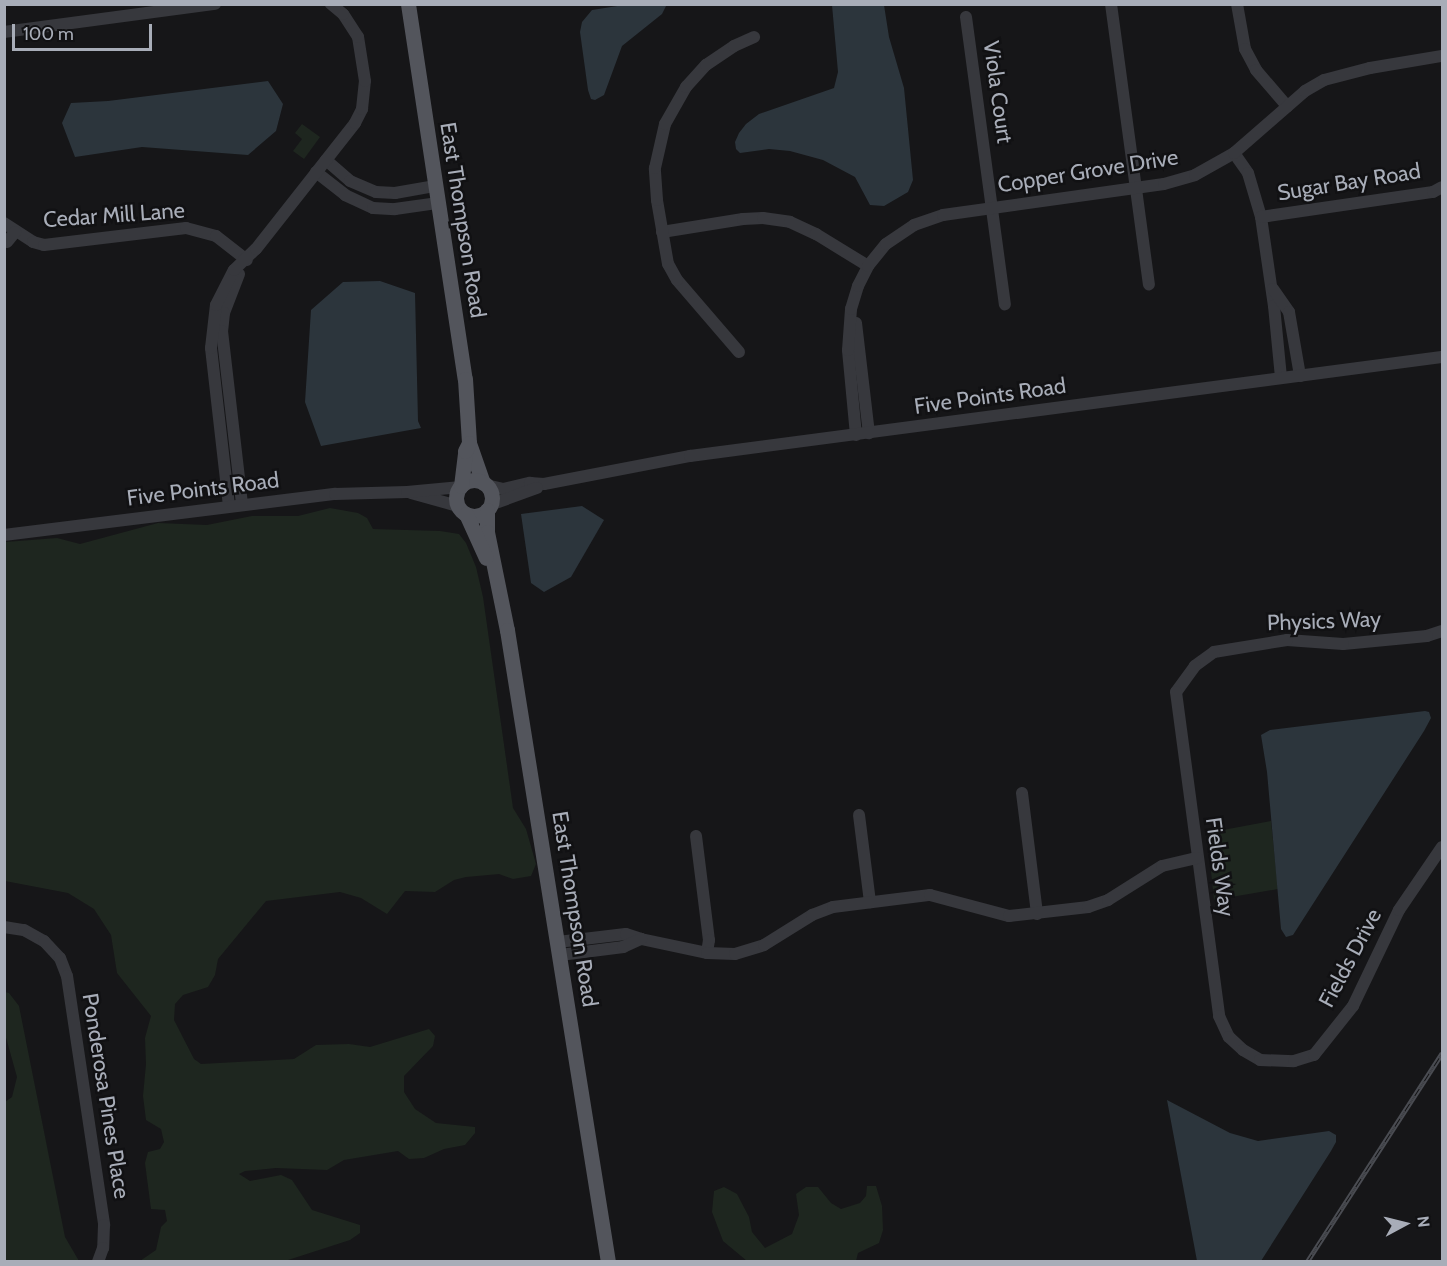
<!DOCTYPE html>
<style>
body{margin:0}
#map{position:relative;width:1447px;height:1266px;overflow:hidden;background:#161618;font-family:Cabin,sans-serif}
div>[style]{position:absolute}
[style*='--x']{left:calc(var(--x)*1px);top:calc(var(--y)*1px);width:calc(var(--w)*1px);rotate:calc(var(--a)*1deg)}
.green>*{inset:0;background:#1e261f}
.water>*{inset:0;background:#2c353c}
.minor>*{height:12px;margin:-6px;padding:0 6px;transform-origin:6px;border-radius:6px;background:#37383d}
.major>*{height:15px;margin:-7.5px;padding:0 7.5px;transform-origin:7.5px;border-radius:7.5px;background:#53555c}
.major>.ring{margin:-7.5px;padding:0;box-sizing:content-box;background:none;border:15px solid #53555c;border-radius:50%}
.rail>*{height:5px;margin-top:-2.5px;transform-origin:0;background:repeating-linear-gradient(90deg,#111113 0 9px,#4a4c52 0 18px);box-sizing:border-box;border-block:2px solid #4a4c52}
span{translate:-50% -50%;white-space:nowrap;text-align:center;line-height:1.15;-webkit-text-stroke:5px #111113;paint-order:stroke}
.street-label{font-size:22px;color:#a8adb8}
.frame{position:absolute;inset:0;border:6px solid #a8adb8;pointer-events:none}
.north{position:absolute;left:1375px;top:1194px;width:60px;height:60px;-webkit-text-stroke:4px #111113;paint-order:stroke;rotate:83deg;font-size:16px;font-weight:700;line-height:24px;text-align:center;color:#a8adb8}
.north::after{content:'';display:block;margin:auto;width:21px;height:27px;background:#a8adb8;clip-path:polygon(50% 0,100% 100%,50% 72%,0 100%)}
.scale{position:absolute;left:12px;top:24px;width:140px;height:27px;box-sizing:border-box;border:3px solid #a8adb8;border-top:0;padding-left:8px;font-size:18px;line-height:21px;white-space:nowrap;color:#a8adb8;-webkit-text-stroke:4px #111113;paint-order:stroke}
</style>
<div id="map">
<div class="green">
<div style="clip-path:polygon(302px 124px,320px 137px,304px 159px,293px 151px,302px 139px,295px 133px)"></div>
<div style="clip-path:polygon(330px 508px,358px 513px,367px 518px,373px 529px,440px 531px,459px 534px,466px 543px,476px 567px,483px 597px,513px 808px,526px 829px,536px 864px,531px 876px,513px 879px,499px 874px,466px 877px,454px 880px,435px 892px,405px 891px,387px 914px,361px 898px,340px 892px,266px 901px,218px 959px,215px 975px,208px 987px,183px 995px,175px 1004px,174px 1020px,194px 1059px,201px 1064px,294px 1059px,316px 1045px,349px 1044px,370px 1047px,429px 1029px,435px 1036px,433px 1046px,404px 1076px,404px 1092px,415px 1109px,436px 1123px,475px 1127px,475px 1133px,465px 1145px,444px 1149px,424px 1158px,409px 1159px,398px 1151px,344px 1160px,327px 1170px,276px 1168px,245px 1171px,239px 1174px,250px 1181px,281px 1175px,292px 1180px,312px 1210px,360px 1225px,360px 1233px,350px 1240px,285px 1261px,140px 1261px,156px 1250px,161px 1227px,167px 1221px,165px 1210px,151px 1209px,145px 1163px,148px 1152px,160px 1149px,164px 1142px,161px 1129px,146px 1120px,143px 1096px,146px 1064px,145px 1038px,151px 1016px,117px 973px,111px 935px,94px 909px,68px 893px,5px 881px,5px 542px,57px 538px,80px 544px,158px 523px,207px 525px,252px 516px,298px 516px)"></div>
<div style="clip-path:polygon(1271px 821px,1278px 889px,1214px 900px,1207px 833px)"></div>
<div style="clip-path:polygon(5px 992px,9px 993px,19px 1006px,65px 1237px,79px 1261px,5px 1261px,5px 1102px,12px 1097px,17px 1077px,5px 1034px)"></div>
<div style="clip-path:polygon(867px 1186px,876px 1186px,882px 1206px,883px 1230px,879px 1243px,858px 1253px,856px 1261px,747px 1261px,723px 1241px,712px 1212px,714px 1191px,724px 1187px,737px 1194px,749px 1217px,752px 1232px,765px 1248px,792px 1234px,799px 1215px,796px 1194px,806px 1187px,818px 1187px,831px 1203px,841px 1209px,860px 1203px,866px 1196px)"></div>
</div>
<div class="water">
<div style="clip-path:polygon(630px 4px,666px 6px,662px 14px,622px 46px,604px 95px,595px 100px,591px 99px,588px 90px,580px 32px,582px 22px,592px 10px)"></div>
<div style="clip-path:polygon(832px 5px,884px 5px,889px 37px,904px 88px,913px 180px,908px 192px,884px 206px,870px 205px,855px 177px,823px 160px,790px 151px,769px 149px,740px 153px,736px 149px,735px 142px,739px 133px,746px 124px,759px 114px,834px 88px,838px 72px)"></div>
<div style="clip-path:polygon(268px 81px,283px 104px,276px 131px,248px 155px,142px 147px,75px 157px,62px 123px,71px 103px,108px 101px)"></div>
<div style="clip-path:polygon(380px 281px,415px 293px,418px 421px,421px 428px,321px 446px,305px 402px,311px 310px,343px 282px)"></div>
<div style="clip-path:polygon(582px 506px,604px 520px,571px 577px,544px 592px,531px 583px,521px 514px)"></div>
<div style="clip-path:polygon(1425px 711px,1429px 712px,1431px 718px,1424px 731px,1293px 935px,1286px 937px,1281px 929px,1267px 772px,1261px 735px,1270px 730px)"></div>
<div style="clip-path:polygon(1167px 1100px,1230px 1133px,1258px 1141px,1329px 1131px,1336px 1135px,1336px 1142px,1331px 1151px,1261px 1261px,1197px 1261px)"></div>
</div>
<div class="minor">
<div style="--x:1111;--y:4;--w:283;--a:82.3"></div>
<div style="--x:1237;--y:4;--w:46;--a:79.9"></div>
<div style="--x:1245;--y:49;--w:24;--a:62"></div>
<div style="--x:1256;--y:70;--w:48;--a:49.3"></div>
<div style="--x:966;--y:17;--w:290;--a:82.3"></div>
<div style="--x:4;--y:32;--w:213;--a:-7.6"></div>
<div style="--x:1234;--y:153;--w:24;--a:55"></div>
<div style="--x:1248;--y:173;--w:46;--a:73.5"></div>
<div style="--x:1261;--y:217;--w:90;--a:81.7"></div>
<div style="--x:1274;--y:306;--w:72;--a:84.4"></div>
<div style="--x:326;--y:160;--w:32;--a:41"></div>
<div style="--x:350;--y:181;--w:28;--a:23"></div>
<div style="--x:376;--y:192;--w:19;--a:3"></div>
<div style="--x:395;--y:193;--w:41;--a:-9.9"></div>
<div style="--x:316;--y:172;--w:37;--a:38"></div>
<div style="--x:345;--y:195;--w:31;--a:25"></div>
<div style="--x:373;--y:208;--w:22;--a:3"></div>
<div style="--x:395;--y:209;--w:42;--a:-8.1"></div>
<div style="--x:1261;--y:217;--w:174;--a:-8.3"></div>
<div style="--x:1433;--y:192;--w:10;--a:-29"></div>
<div style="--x:4;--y:223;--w:35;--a:33"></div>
<div style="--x:33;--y:242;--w:11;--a:15"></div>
<div style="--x:44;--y:245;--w:143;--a:-6.8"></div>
<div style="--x:186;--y:228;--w:31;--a:15"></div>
<div style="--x:216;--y:236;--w:39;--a:38"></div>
<div style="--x:662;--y:232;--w:82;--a:-9.1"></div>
<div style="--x:743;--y:219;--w:20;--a:-3"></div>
<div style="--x:763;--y:218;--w:27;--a:8"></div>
<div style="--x:790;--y:222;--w:29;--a:25"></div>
<div style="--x:816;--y:234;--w:61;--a:31.6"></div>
<div style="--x:7;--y:242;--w:13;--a:-51"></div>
<div style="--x:239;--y:274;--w:42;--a:111"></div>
<div style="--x:224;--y:313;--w:18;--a:96"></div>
<div style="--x:222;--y:331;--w:175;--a:83.4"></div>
<div style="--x:1273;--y:289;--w:28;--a:55"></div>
<div style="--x:1289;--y:312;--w:65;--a:80.2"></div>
<div style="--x:856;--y:323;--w:111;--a:83.3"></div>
<div style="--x:739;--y:352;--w:95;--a:-130.7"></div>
<div style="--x:677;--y:280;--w:18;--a:-119"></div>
<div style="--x:668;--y:264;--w:65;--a:-99.8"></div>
<div style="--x:657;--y:200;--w:32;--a:-94"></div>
<div style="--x:655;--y:168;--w:45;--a:-77.2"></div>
<div style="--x:665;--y:124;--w:43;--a:-60.4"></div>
<div style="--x:686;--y:87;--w:30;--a:-48"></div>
<div style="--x:706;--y:65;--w:34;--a:-34"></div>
<div style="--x:734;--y:46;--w:22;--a:-24"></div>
<div style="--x:856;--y:435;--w:85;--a:-95.4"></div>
<div style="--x:848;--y:350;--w:41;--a:-85.8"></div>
<div style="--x:851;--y:309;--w:24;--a:-73"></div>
<div style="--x:858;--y:286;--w:22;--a:-63"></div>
<div style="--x:868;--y:266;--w:28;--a:-51"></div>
<div style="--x:886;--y:244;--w:34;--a:-34"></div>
<div style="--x:914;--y:225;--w:31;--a:-19"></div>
<div style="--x:943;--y:215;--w:223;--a:-8"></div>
<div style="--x:1164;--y:184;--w:32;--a:-16"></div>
<div style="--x:1195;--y:175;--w:45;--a:-29.4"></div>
<div style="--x:1234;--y:153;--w:94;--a:-41.1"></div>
<div style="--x:1305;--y:91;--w:22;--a:-30"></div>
<div style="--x:1324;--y:80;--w:48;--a:-14.6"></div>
<div style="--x:1370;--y:68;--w:73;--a:-9.5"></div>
<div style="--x:486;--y:485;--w:17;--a:13"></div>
<div style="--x:503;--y:489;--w:28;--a:-13"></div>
<div style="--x:530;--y:483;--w:14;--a:4"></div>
<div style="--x:544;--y:484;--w:149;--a:-10.9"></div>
<div style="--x:690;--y:456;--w:758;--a:-7.5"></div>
<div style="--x:411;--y:493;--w:49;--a:15.5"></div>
<div style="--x:490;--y:505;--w:50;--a:-19.9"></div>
<div style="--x:229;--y:506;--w:159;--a:-96.5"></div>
<div style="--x:211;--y:348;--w:43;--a:-83.4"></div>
<div style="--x:216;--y:305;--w:39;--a:-63"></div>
<div style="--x:234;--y:270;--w:30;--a:-44"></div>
<div style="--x:256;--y:249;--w:160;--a:-51.8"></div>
<div style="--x:355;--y:123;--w:16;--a:-63"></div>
<div style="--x:362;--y:109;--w:28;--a:-84"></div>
<div style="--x:365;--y:81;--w:45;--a:-99"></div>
<div style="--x:358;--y:37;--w:27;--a:-123"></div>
<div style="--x:343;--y:14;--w:16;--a:-140"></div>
<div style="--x:4;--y:535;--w:334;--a:-7.1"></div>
<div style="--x:335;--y:494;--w:72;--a:-1.6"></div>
<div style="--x:407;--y:492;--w:54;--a:-5.3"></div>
<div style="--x:1442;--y:631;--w:16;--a:162"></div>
<div style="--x:1427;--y:636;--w:84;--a:174.6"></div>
<div style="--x:1343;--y:644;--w:56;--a:-175.9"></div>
<div style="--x:1287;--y:640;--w:74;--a:170.7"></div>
<div style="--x:1214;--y:652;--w:24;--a:144"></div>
<div style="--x:1195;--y:666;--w:32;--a:126"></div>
<div style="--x:1176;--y:692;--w:327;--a:82.4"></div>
<div style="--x:1219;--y:1016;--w:23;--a:65"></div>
<div style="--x:1229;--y:1037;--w:19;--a:43"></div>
<div style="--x:1243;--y:1050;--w:20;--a:30"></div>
<div style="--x:1260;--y:1060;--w:34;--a:2"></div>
<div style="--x:1294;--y:1061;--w:21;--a:-17"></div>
<div style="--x:1314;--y:1055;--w:63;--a:-51.5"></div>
<div style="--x:1353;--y:1006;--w:106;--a:-64.4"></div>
<div style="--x:1399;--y:910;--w:76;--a:-55.7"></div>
<div style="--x:1022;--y:793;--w:122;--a:82.9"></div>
<div style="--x:859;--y:815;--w:88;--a:82.8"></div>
<div style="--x:696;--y:836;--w:105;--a:82.9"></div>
<div style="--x:709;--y:940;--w:13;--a:99"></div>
<div style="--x:4;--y:927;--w:20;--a:9"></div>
<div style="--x:24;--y:930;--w:23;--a:29"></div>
<div style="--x:44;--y:941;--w:23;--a:47"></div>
<div style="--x:60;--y:958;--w:19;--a:69"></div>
<div style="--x:67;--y:976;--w:252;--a:81.5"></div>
<div style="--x:104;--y:1225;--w:23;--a:92"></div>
<div style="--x:103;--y:1248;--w:15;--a:110"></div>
<div style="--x:558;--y:942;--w:68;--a:-6.7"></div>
<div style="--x:626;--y:934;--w:16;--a:18"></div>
<div style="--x:641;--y:939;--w:67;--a:12"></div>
<div style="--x:707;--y:953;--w:28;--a:2"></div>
<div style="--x:735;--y:954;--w:30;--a:-17"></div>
<div style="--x:764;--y:945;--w:57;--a:-32"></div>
<div style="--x:812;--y:915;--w:22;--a:-21"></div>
<div style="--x:833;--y:907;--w:98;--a:-7.1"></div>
<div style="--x:930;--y:895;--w:82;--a:14.9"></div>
<div style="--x:1009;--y:916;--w:80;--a:-6.5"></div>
<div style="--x:1088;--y:907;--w:21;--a:-19"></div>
<div style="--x:1108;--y:900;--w:64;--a:-32.2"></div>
<div style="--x:1162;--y:866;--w:36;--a:-13"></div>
<div style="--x:560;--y:955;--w:64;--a:-7.2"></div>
<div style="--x:623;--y:947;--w:20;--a:-24"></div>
</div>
<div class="major">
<div style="--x:408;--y:4;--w:379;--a:81.4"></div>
<div style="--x:465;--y:379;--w:64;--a:86.4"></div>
<div style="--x:469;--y:443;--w:42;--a:70.7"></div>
<div class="ring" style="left:456px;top:480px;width:21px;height:21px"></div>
<div style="--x:461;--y:486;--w:35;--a:-83"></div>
<div style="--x:465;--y:451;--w:9;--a:-63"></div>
<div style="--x:487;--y:510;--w:22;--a:90"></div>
<div style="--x:487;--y:532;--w:100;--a:78.5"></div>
<div style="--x:507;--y:630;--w:640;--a:80.92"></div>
<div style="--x:466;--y:514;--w:48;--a:65.6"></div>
</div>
<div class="rail">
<div style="--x:1307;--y:1262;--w:249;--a:-57.1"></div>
</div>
<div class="street-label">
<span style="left:998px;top:92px;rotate:82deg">Viola Court</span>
<span style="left:1088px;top:171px;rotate:-9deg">Copper Grove Drive</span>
<span style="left:1349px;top:182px;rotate:-9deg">Sugar Bay Road</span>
<span style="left:114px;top:215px;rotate:-4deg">Cedar Mill Lane</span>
<span style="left:463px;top:220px;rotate:81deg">East Thompson Road</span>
<span style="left:990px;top:396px;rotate:-8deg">Five Points Road</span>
<span style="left:203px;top:489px;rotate:-7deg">Five Points Road</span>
<span style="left:1324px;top:621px;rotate:-2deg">Physics Way</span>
<span style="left:1220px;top:867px;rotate:82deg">Fields Way</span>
<span style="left:575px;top:909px;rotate:81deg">East Thompson Road</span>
<span style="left:1350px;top:958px;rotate:-62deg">Fields Drive</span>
<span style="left:106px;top:1096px;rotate:81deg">Ponderosa Pines Place</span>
</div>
<div class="frame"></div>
<div class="north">N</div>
<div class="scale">100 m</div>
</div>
